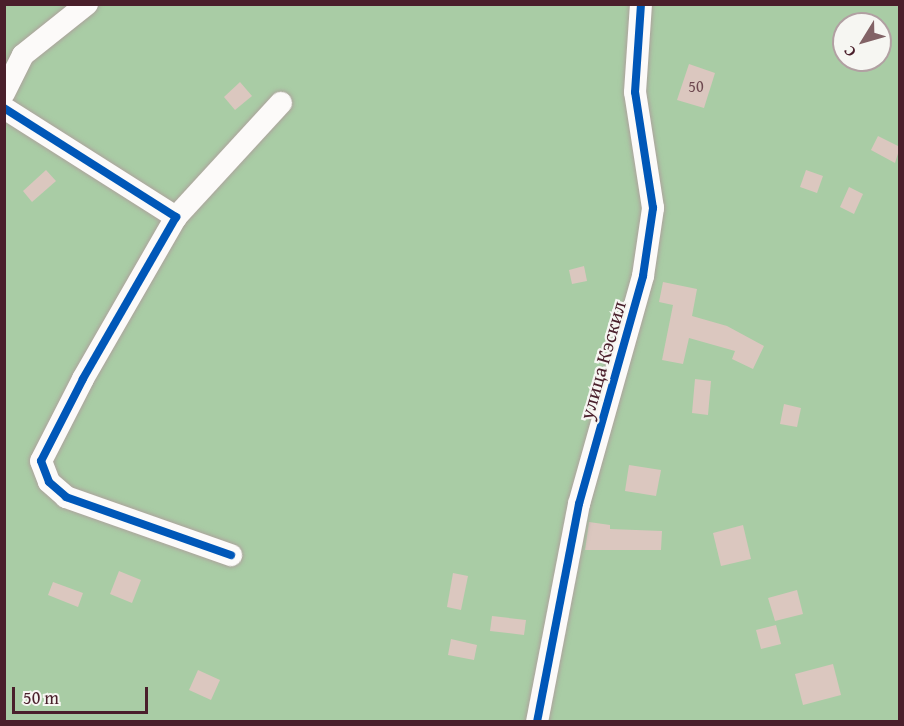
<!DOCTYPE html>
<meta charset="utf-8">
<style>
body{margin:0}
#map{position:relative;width:904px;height:726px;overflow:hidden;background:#e9e1d4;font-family:"Gentium Book Plus",serif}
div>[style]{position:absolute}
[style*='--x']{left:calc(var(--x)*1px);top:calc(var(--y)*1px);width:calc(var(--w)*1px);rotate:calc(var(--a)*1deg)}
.forest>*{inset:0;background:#a9cca5}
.building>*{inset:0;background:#dbc7bf}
.roads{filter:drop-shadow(0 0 2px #aca29c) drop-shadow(0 0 2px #aca29c)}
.minor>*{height:22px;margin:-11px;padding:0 11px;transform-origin:11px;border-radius:11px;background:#fcfaf9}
.cycleway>*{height:8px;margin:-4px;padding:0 4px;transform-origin:4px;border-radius:4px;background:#0057b8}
span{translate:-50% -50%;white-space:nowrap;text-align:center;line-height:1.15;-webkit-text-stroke:4.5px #f6f6f2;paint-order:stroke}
.number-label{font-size:16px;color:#6e4950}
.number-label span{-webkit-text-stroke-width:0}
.street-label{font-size:20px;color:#4a1f2b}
.frame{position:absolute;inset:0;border:6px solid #4a1f2b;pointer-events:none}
.north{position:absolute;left:832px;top:12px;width:60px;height:60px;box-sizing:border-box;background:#f6f6f2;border:2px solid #b1a0a2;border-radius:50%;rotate:233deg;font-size:16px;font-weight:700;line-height:24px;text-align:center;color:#4a1f2b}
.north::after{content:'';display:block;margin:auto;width:21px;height:27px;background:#826366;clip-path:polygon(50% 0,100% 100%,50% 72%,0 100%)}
.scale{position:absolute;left:12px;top:687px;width:136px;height:27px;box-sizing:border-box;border:3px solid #4a1f2b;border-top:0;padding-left:8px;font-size:18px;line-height:21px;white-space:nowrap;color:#4a1f2b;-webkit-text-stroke:4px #f6f6f2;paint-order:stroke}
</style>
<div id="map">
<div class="forest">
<div style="clip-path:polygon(evenodd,5px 5px,899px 5px,899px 721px,5px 721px,5px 5px,844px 24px,880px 24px,880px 60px,844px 60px,844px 24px)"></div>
</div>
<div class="building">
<div style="clip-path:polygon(689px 64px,715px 73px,704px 108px,677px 100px)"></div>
<div style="clip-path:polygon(240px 82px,252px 96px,235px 110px,224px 97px)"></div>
<div style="clip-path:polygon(878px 136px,900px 147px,895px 163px,871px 150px)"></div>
<div style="clip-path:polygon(46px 170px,56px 181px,32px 202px,23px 191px)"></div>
<div style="clip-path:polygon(806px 170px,823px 176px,817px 193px,800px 187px)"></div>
<div style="clip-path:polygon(849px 187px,863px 194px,854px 214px,840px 207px)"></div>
<div style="clip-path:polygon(584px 266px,587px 281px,572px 284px,569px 270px)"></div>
<div style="clip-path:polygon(663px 282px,697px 289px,692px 316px,727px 326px,764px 346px,753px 369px,732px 359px,735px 351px,689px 338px,683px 364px,662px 360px,673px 305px,659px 302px)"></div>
<div style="clip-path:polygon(695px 379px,711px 381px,708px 415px,692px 413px)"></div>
<div style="clip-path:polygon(784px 404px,801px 408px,797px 427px,780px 424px)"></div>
<div style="clip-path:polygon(629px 465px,661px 470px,656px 496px,625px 491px)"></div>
<div style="clip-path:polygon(589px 522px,610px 525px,610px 529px,662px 531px,661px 550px,585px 550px)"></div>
<div style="clip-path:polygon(743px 525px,751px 559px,721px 566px,713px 533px)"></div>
<div style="clip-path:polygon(119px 571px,141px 580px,132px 603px,110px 594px)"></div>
<div style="clip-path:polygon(453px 573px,468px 576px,461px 610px,447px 607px)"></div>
<div style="clip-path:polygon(53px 582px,83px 593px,78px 607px,48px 595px)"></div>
<div style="clip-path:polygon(797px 590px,803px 614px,775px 621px,768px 598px)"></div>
<div style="clip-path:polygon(492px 616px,526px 620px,524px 635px,490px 631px)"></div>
<div style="clip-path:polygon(776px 625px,781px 644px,761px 649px,756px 630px)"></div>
<div style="clip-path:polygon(451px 639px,477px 645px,474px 660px,448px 655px)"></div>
<div style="clip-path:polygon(833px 664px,841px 695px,803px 705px,795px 674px)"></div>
<div style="clip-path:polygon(198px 670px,220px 680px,211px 700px,189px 690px)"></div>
</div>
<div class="roads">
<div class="minor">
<div style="--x:4;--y:93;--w:42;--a:-63.4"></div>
<div style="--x:23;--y:55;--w:82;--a:-38.6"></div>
<div style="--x:4;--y:108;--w:204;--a:32.4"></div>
<div style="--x:176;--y:217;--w:187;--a:119.9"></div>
<div style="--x:83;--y:379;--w:92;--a:117.1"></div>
<div style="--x:41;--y:461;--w:22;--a:69"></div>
<div style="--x:49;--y:482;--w:23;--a:41"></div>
<div style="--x:66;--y:497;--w:175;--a:19.4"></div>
<div style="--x:176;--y:217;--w:155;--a:-47.4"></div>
<div style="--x:537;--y:722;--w:222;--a:-79.1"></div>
<div style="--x:579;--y:504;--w:237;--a:-74.3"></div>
<div style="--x:643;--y:276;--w:69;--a:-81.6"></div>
<div style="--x:653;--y:208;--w:117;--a:-98.8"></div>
<div style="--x:635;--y:92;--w:88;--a:-86.1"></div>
</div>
</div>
<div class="cycleway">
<div style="--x:4;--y:108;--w:204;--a:32.4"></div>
<div style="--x:176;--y:217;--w:187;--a:119.9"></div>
<div style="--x:83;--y:379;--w:92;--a:117.1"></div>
<div style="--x:41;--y:461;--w:22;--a:69"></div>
<div style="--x:49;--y:482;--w:23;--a:41"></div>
<div style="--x:66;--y:497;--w:175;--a:19.4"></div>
<div style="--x:537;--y:722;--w:222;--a:-79.1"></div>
<div style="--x:579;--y:504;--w:237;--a:-74.3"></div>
<div style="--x:643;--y:276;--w:69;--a:-81.6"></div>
<div style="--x:653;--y:208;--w:117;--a:-98.8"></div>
<div style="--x:635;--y:92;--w:88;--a:-86.1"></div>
</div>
<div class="number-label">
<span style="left:696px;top:86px">50</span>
</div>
<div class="street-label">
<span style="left:602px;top:360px;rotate:-74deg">улица Кэскил</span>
</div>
<div class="frame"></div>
<div class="north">С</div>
<div class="scale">50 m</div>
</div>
